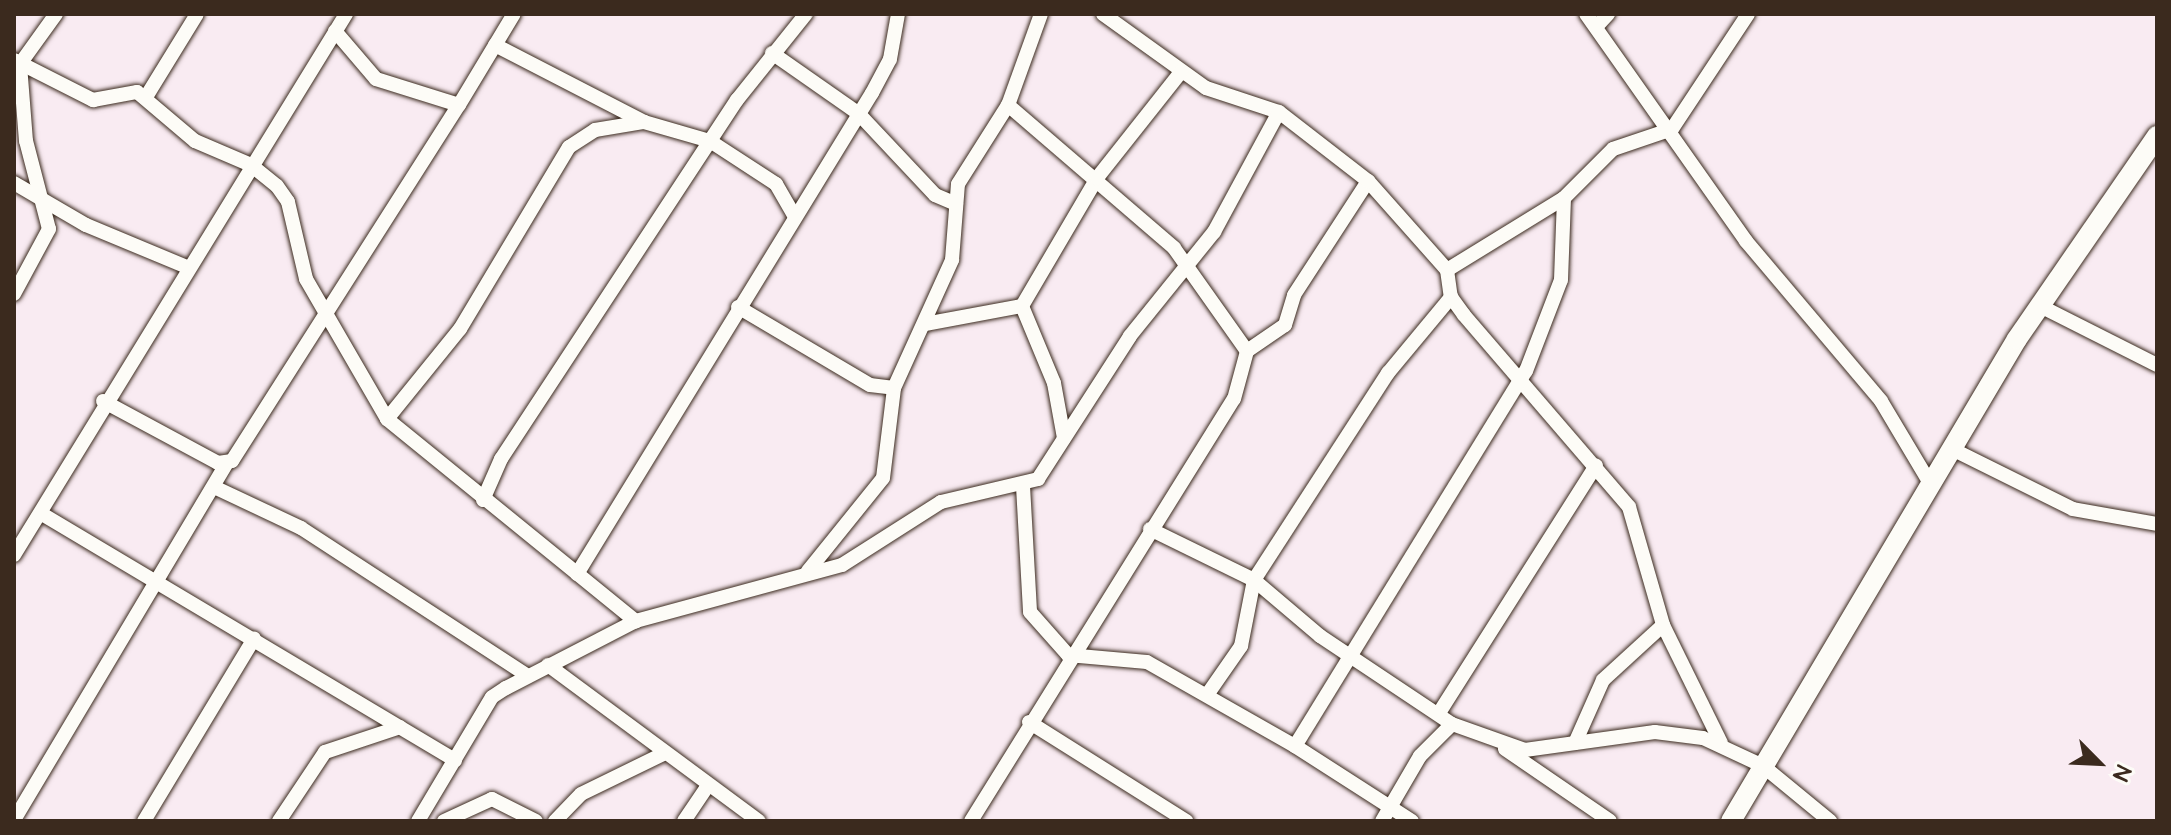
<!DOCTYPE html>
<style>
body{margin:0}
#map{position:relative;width:2171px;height:835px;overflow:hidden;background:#f9ebf2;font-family:"Architects Daughter",sans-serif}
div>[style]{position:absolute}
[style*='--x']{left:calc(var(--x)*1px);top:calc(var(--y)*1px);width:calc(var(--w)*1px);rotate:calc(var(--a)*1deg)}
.roads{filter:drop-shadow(0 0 2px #3b2a1e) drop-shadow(0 0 2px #3b2a1e)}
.street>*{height:14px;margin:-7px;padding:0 7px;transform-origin:7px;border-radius:7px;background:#fdfcf7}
.secondary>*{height:20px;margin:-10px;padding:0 10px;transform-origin:10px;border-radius:10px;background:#fdfcf7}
span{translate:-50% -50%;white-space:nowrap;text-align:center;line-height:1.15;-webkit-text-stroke:7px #fdfcf7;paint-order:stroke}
.frame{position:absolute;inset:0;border:16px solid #3b2a1e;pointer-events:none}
.north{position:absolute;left:2059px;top:723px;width:80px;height:80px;-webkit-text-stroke:6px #fdfcf7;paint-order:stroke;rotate:114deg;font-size:22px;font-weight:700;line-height:32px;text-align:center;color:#3b2a1e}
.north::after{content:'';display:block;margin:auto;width:28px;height:36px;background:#3b2a1e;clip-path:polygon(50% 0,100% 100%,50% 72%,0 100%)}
</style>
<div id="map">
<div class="roads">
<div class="street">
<div style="--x:1041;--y:14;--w:97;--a:109.9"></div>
<div style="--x:1008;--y:105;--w:219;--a:40.7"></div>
<div style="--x:1174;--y:248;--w:126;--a:54.7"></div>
<div style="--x:1247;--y:351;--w:46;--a:-34.4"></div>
<div style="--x:1285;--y:325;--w:31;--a:-73"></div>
<div style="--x:1294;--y:295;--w:136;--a:-57"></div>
<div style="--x:1368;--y:181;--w:119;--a:48.4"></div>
<div style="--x:1447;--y:270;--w:137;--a:-31.6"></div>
<div style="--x:1564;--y:198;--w:69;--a:-45"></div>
<div style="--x:1613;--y:149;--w:62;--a:-18.7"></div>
<div style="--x:1672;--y:129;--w:138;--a:-56.5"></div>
<div style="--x:1103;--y:14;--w:127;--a:35.7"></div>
<div style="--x:1206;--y:88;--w:77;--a:18.2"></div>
<div style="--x:1279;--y:112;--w:113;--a:37.8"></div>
<div style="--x:1586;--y:14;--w:278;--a:54.8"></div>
<div style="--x:1746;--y:241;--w:209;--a:49.8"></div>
<div style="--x:1881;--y:401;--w:98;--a:59.2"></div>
<div style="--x:1596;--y:27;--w:18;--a:-47"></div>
<div style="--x:335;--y:31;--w:63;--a:49.5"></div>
<div style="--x:376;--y:79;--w:87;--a:17.4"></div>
<div style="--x:459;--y:105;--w:106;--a:-58.9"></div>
<div style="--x:495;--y:45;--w:168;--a:27.3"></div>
<div style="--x:772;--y:53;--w:106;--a:35"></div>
<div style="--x:859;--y:114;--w:111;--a:46.8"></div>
<div style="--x:935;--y:195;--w:23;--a:23"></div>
<div style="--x:14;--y:60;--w:89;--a:26.9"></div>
<div style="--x:93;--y:100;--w:45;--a:-10.3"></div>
<div style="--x:137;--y:92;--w:76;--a:40.2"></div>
<div style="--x:195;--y:141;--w:61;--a:23.2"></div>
<div style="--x:251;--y:165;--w:33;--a:39"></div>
<div style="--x:277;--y:186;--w:19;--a:55"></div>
<div style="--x:288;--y:202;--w:79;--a:76.8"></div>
<div style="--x:306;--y:279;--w:162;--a:59.9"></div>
<div style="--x:387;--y:419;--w:321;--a:39.1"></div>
<div style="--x:146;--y:97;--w:97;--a:-58.4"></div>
<div style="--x:14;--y:183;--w:83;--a:30.3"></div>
<div style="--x:86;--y:225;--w:109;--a:22.6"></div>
<div style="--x:1447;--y:270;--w:27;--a:82"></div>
<div style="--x:1451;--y:297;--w:22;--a:54"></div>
<div style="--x:1464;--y:315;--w:253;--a:49.3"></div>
<div style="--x:1629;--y:507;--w:123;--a:73.9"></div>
<div style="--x:1663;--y:625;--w:131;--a:63.8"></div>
<div style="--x:14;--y:294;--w:74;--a:-61.7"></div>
<div style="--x:49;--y:229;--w:91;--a:-104.6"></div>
<div style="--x:26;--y:141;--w:77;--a:-94.5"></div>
<div style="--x:20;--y:64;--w:62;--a:-54.2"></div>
<div style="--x:2038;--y:305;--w:133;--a:26.8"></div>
<div style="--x:738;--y:307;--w:153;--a:30.6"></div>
<div style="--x:870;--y:385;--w:24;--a:7"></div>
<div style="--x:894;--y:388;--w:141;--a:-65.6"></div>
<div style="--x:952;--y:260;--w:76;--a:-85.5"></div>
<div style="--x:958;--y:184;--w:93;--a:-57.7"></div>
<div style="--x:925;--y:324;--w:99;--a:-10.5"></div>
<div style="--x:103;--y:401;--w:131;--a:28.3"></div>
<div style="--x:218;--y:463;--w:14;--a:-8"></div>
<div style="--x:232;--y:461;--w:422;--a:-57.5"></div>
<div style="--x:387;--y:419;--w:116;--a:-51"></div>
<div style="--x:460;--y:329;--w:212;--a:-59.1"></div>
<div style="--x:569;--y:147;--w:31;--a:-33"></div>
<div style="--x:595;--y:130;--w:50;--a:-9.3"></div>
<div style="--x:644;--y:122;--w:69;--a:16.1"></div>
<div style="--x:710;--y:141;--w:79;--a:33.1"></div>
<div style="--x:776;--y:184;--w:36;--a:60"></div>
<div style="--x:1064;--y:438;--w:56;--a:-100.3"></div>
<div style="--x:1054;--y:383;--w:83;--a:-112.6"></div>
<div style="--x:1022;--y:306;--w:148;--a:-59.6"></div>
<div style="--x:1097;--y:178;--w:135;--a:-51.6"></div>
<div style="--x:1952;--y:449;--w:135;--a:26.4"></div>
<div style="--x:2073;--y:509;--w:85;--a:10.1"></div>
<div style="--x:1023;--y:486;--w:126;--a:86.8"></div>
<div style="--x:1030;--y:612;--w:57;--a:48.5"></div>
<div style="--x:1068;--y:655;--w:79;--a:5.1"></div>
<div style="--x:1147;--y:662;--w:170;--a:29.6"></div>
<div style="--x:1295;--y:746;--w:440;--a:-58.4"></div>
<div style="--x:1526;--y:371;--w:97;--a:-69"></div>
<div style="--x:1561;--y:280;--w:82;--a:-87.9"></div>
<div style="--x:214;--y:487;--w:96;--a:25.2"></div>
<div style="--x:301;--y:528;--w:271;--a:33.1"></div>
<div style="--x:483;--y:500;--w:45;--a:-66.3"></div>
<div style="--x:501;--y:459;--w:430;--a:-56.7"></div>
<div style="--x:737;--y:100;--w:110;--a:-51.3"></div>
<div style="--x:42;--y:514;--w:481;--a:30.8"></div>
<div style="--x:1150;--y:529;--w:116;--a:26.1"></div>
<div style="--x:1254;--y:580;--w:247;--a:-57.1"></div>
<div style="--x:1388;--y:373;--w:99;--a:-50.3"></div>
<div style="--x:14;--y:555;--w:635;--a:-58.46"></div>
<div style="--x:808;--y:571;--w:119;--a:-51.1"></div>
<div style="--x:883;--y:478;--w:91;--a:-83"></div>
<div style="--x:577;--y:574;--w:564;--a:-58.48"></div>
<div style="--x:872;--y:93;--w:38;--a:-62"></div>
<div style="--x:890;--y:59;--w:46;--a:-79.9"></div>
<div style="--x:548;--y:665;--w:262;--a:36.5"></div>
<div style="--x:1207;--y:695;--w:60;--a:-55.2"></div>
<div style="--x:1241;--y:646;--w:67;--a:-78.9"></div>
<div style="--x:1254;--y:580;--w:87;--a:40.3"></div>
<div style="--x:1320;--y:636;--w:159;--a:33.7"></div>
<div style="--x:1439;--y:713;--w:293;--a:-57.6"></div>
<div style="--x:1029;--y:722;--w:186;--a:32.2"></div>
<div style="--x:1575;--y:743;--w:69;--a:-66"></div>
<div style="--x:1603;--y:680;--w:81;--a:-42.5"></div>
<div style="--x:1295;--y:746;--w:139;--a:32.7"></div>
<div style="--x:1505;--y:749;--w:127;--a:34.4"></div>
<div style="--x:14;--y:820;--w:414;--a:-59.2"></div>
<div style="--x:144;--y:821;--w:213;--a:-58.9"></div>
<div style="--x:279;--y:821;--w:83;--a:-56.3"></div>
<div style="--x:325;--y:752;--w:79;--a:-18.4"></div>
<div style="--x:418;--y:821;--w:144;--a:-59.2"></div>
<div style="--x:492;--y:697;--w:17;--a:-33"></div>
<div style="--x:506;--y:688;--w:146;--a:-27.3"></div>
<div style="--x:636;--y:621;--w:213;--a:-15.2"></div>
<div style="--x:842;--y:565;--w:117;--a:-32.5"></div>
<div style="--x:941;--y:502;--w:100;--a:-13.3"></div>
<div style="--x:1038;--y:479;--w:170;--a:-57.2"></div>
<div style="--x:1130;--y:336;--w:134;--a:-51.1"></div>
<div style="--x:1214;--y:232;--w:136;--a:-61.6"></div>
<div style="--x:444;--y:821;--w:53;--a:-24.6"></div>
<div style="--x:492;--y:799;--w:49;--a:26.6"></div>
<div style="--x:555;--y:821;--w:37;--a:-46"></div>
<div style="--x:581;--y:794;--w:91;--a:-26"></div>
<div style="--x:684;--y:821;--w:40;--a:-56"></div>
<div style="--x:971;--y:821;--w:497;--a:-58.1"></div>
<div style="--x:1234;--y:399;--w:50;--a:-74.8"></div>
<div style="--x:1382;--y:821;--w:75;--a:-59.7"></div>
<div style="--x:1420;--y:756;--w:45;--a:-45"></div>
<div style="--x:1452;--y:724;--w:77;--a:19.6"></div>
<div style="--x:1525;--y:750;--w:131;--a:-7.9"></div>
<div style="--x:1655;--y:732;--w:48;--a:7.1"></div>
<div style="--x:1703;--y:738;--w:66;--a:25"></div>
<div style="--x:1763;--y:766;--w:87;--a:39.4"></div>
</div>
<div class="secondary">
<div style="--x:1731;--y:821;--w:560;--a:-59.32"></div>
<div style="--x:2017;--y:339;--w:247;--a:-55.4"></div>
</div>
</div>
<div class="frame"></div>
<div class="north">N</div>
</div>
